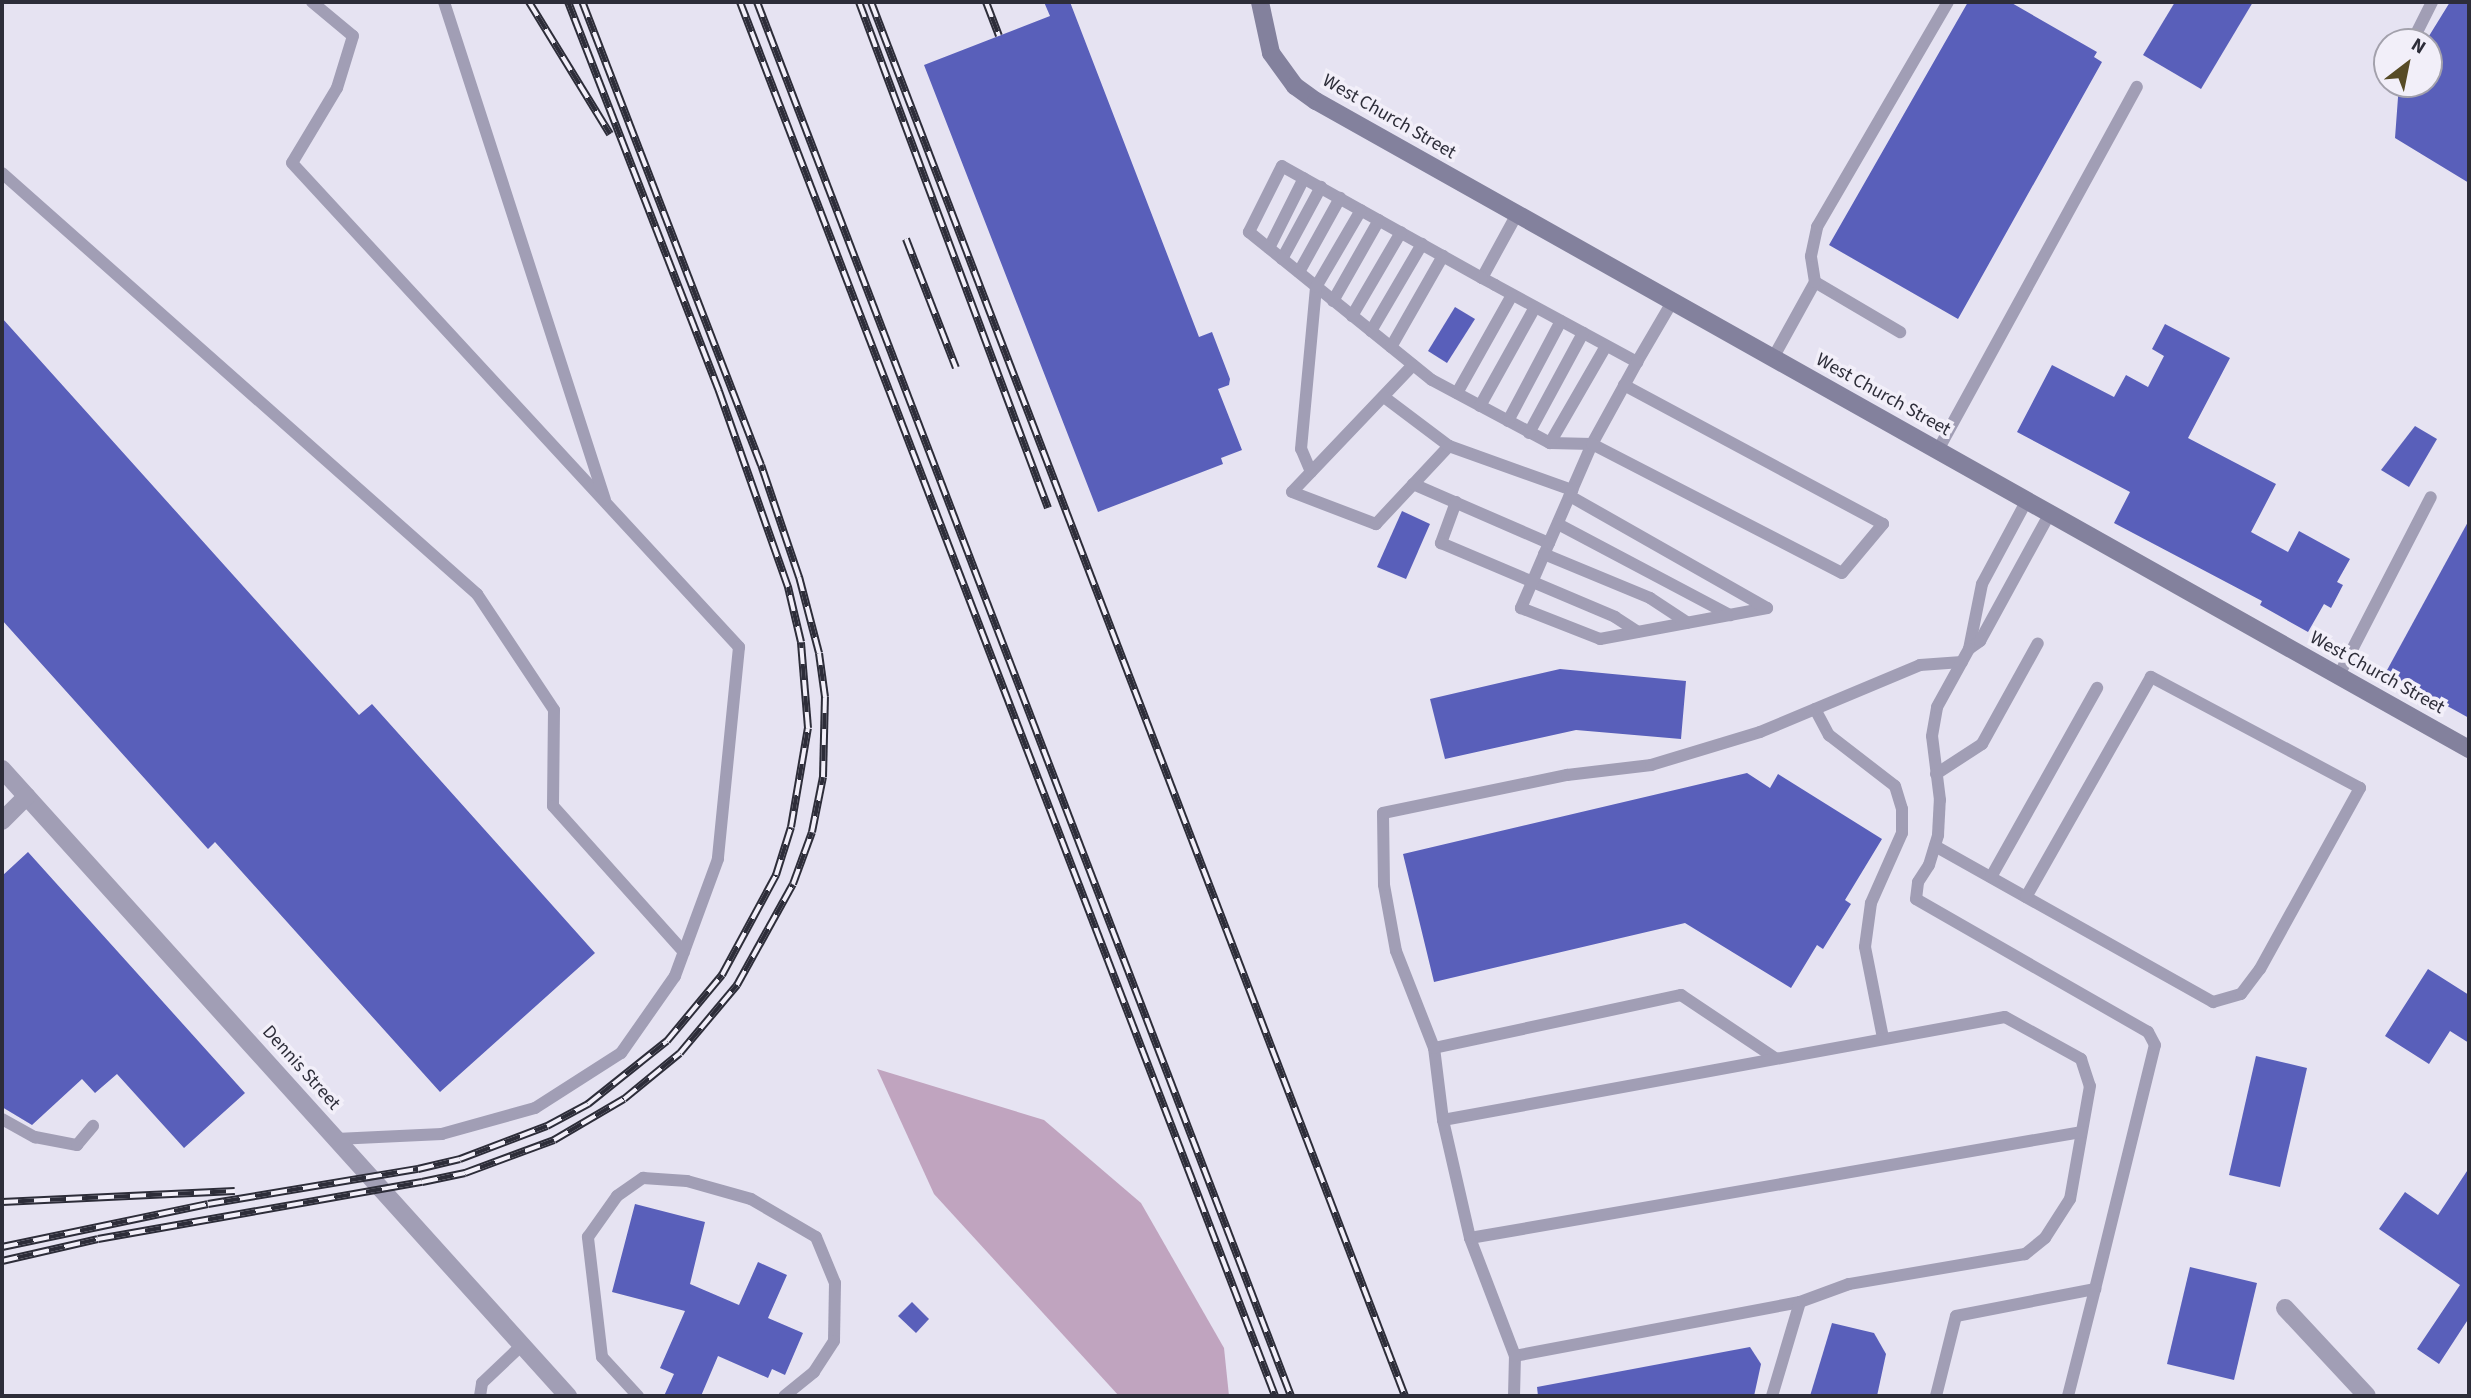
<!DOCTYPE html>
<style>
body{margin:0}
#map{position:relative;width:2471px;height:1398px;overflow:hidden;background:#e6e3f2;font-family:"Source Sans 3",sans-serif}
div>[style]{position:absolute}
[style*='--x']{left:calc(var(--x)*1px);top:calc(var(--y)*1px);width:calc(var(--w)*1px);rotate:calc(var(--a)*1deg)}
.green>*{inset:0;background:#c0a4bf}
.building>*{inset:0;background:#595fba}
.lane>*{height:12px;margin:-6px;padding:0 6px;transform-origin:6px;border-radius:6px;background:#a19eb5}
.street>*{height:18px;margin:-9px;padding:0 9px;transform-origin:9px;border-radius:9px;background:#a19eb5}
.secondary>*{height:18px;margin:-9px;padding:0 9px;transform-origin:9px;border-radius:9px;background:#83819d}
.rail>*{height:8px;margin-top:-4px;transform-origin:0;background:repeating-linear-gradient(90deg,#f2eff9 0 16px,#2d2d39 0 32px);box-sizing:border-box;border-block:2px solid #2d2d39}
span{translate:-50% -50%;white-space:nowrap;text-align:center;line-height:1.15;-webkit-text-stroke:7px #f2eff9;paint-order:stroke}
.street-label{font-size:19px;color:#2d2d39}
.frame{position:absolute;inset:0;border:4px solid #2d2d39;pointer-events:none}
.north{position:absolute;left:2373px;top:28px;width:70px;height:70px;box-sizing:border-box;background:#f2eff9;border:2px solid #a3a1ac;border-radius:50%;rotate:32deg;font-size:19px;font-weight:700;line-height:28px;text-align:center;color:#2d2d39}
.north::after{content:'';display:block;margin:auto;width:24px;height:32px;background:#574b26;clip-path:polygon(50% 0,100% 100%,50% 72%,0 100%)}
</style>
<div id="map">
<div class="green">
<div style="clip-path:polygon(877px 1069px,1044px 1120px,1141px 1203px,1224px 1348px,1229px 1396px,1119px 1396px,934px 1194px)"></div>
</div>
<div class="building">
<div style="clip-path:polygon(1044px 2px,1070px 2px,1199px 337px,1212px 332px,1230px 379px,1229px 385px,1218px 389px,1242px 450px,1221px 458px,1223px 464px,1098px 512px,924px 65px,1050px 16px)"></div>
<div style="clip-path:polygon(1968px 2px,2010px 2px,2097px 52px,2094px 57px,2102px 62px,1958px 319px,1829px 245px)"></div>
<div style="clip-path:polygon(2175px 2px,2253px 2px,2201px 89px,2143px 55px)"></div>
<div style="clip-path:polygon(2450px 2px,2469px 2px,2469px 183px,2395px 138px,2399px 84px,2429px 84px,2429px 36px)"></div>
<div style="clip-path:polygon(1455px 307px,1475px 319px,1447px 363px,1428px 351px)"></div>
<div style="clip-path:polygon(2px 318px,359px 715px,372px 704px,595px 953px,440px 1092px,215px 842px,208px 849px,2px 620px)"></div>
<div style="clip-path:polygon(2165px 324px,2230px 358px,2188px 438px,2276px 484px,2251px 532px,2288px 552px,2299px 531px,2350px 559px,2337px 582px,2343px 585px,2331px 608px,2324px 604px,2308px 632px,2260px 605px,2262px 601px,2114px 523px,2130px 492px,2017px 432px,2052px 365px,2114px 397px,2126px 375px,2148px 387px,2164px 356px,2152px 349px)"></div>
<div style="clip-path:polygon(2415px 426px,2437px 439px,2409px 487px,2381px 470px)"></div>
<div style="clip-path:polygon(1402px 511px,1430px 524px,1406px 579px,1377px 567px)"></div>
<div style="clip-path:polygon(2469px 520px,2469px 718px,2386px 672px)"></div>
<div style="clip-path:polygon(1560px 669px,1686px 681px,1681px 739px,1576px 730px,1445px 759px,1430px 699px)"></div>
<div style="clip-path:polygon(1747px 773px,1770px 788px,1778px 774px,1882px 839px,1845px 900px,1851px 904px,1823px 949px,1817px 945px,1791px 988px,1685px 923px,1434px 982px,1403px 854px)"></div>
<div style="clip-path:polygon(28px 852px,245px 1093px,184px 1148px,117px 1074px,95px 1093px,82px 1079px,32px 1125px,2px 1107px,2px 876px)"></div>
<div style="clip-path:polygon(2428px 969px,2469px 995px,2469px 1043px,2450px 1031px,2429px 1064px,2385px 1036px)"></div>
<div style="clip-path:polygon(2256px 1056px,2307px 1068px,2280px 1187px,2229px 1175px)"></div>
<div style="clip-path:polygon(2469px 1168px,2469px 1318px,2439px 1364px,2417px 1349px,2460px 1285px,2379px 1229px,2405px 1192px,2438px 1215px)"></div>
<div style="clip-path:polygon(635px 1204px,705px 1222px,690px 1284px,739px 1305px,758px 1262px,787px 1275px,768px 1318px,803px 1333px,785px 1375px,772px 1369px,768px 1378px,718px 1356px,701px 1396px,664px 1396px,674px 1374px,660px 1368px,685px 1311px,612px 1292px)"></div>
<div style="clip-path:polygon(2190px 1267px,2257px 1283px,2234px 1380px,2167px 1364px)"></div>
<div style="clip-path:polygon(912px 1302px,929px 1319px,916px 1333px,898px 1316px)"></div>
<div style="clip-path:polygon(1832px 1323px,1874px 1333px,1886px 1354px,1877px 1396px,1810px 1396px)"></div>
<div style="clip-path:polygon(1750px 1347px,1761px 1364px,1754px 1396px,1538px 1396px,1537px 1387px)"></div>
</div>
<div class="lane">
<div style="--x:312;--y:2;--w:53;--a:39.7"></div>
<div style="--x:353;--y:36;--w:54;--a:107.1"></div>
<div style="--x:337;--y:88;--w:87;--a:121"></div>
<div style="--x:292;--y:163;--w:659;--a:47.28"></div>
<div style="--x:739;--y:647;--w:213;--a:95.7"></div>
<div style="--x:718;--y:859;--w:125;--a:110.2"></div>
<div style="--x:675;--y:976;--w:94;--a:125"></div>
<div style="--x:621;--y:1053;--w:102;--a:147.4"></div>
<div style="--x:535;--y:1108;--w:97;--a:164.4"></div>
<div style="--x:442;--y:1134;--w:106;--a:177.3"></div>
<div style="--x:444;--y:2;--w:523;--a:72.08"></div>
<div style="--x:2412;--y:42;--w:45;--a:-63.4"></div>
<div style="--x:2;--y:173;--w:635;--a:41.55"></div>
<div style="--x:477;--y:594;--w:139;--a:56.4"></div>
<div style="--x:554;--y:710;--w:96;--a:90.6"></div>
<div style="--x:553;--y:806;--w:196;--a:48.1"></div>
<div style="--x:1517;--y:214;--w:73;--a:118.7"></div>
<div style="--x:1482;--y:278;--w:15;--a:28"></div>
<div style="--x:1495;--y:285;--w:162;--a:28.5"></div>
<div style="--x:1637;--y:362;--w:69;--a:-59.7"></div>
<div style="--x:1269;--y:248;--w:78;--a:-63.4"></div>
<div style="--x:1282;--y:259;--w:82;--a:-61.6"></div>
<div style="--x:1299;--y:272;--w:85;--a:-61"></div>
<div style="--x:1482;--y:278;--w:229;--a:-150.8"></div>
<div style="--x:1282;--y:166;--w:74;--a:116.6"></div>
<div style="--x:1249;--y:232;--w:235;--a:39"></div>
<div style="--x:1432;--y:380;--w:134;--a:28.1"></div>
<div style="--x:1550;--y:443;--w:42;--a:1.4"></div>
<div style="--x:1592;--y:444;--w:94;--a:-61.2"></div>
<div style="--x:1815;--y:282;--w:99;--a:30.5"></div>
<div style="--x:1333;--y:301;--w:93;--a:-60.4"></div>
<div style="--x:1352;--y:316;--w:97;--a:-59.7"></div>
<div style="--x:1371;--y:331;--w:101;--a:-59.6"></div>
<div style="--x:1391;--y:347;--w:105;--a:-60.3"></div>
<div style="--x:1773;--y:358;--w:87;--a:-61.1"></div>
<div style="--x:1815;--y:282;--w:26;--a:-99"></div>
<div style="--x:1811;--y:256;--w:30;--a:-78"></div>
<div style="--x:1817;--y:227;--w:260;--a:-59.8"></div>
<div style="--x:1413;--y:365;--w:175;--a:133.6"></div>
<div style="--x:1292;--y:492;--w:90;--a:20.9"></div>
<div style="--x:1376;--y:524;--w:107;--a:-46.9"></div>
<div style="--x:1449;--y:446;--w:131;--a:19.7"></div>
<div style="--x:1572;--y:490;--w:50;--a:-66.5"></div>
<div style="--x:1592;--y:444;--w:281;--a:27.3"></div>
<div style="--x:1842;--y:573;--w:64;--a:-50.1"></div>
<div style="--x:1883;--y:524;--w:294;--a:-151.8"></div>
<div style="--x:1457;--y:393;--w:112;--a:-60.7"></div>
<div style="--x:1384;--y:397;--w:81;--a:37"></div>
<div style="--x:1480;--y:406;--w:113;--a:-60.9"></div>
<div style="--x:1508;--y:421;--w:113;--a:-62.1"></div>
<div style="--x:1529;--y:433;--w:114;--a:-61.6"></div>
<div style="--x:1550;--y:443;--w:112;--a:-60"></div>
<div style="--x:1938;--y:450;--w:414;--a:-61.3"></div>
<div style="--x:1311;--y:472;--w:25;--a:-113"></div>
<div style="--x:1301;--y:449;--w:163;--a:-84.7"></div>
<div style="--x:1316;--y:287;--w:89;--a:-59.7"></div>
<div style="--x:1413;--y:484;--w:148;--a:23.5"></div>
<div style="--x:1549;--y:543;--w:58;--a:-66.5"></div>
<div style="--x:2027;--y:500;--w:95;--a:118.2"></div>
<div style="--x:1982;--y:584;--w:66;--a:101.3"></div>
<div style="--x:1969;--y:649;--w:14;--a:-36"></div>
<div style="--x:1980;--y:641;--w:146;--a:-61.3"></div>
<div style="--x:1456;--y:502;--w:44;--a:110.1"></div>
<div style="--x:1441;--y:543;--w:189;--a:23"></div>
<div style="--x:1615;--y:617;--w:27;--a:33"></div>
<div style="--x:1558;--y:524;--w:195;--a:27.9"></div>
<div style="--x:1549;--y:543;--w:71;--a:113.3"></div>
<div style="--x:1521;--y:608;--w:85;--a:21.4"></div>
<div style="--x:1600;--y:639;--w:170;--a:-10.5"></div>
<div style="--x:1767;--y:608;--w:227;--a:-150.4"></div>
<div style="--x:1544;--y:554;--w:115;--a:22.5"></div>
<div style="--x:1650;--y:598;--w:45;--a:33.3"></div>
<div style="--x:2339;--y:675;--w:200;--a:-62.7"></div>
<div style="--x:1815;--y:709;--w:30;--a:62"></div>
<div style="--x:1829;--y:735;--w:83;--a:37.7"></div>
<div style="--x:1895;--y:786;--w:24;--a:73"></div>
<div style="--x:1902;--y:809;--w:24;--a:90"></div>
<div style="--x:1902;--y:833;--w:77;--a:113.9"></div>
<div style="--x:1871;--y:903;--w:44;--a:97.8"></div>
<div style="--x:1865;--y:947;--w:93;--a:78.8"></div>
<div style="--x:1936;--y:774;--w:55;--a:-33.1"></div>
<div style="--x:1982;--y:744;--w:115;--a:-61"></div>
<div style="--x:1935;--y:846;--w:319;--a:29.3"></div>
<div style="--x:2213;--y:1002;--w:29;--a:-16"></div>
<div style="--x:2241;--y:994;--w:31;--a:-53"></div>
<div style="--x:2260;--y:969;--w:207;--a:-61.1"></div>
<div style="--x:2360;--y:788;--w:237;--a:-152"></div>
<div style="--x:2151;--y:677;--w:253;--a:119.6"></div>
<div style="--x:1991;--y:877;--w:217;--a:-60.7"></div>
<div style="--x:1434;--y:1048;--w:253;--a:-12.1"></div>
<div style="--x:1681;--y:995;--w:113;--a:33.8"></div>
<div style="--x:2;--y:1119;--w:38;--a:29"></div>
<div style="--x:35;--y:1137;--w:43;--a:10.8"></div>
<div style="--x:77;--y:1145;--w:25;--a:-50"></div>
<div style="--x:1443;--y:1120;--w:571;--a:-10.39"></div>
<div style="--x:2005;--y:1017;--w:87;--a:28.9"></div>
<div style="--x:2081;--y:1059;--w:28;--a:72"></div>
<div style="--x:2090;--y:1086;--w:115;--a:100"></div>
<div style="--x:2070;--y:1199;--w:46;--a:122.7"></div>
<div style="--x:2045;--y:1238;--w:26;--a:141"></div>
<div style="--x:2025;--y:1254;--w:179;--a:170.3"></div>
<div style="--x:1849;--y:1284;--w:52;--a:159.8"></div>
<div style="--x:1800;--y:1302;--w:290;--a:169.3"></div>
<div style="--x:1470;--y:1238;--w:620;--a:-9.84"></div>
<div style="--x:480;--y:1396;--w:13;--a:-81"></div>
<div style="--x:482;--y:1383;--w:55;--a:-43.5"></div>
<div style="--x:638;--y:1396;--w:53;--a:-132.7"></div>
<div style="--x:602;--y:1357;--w:121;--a:-96.7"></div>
<div style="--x:588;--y:1237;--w:50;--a:-54.7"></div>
<div style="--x:617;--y:1196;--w:32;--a:-35"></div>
<div style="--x:643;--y:1178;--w:44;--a:3.9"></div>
<div style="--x:687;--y:1181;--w:66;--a:15.7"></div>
<div style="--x:751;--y:1199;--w:75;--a:30.3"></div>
<div style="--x:816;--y:1237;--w:50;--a:67.6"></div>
<div style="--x:835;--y:1283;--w:58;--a:91"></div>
<div style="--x:834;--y:1341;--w:37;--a:123"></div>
<div style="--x:814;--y:1372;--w:38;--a:141"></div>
<div style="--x:1514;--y:1396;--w:40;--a:-88.6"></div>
<div style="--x:1515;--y:1356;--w:126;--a:-110.9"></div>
<div style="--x:1470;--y:1238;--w:121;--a:-102.9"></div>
<div style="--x:1443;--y:1120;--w:73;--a:-97.1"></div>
<div style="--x:1434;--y:1048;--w:104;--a:-111.4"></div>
<div style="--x:1396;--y:951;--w:67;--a:-100.3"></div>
<div style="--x:1384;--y:885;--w:72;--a:-90.8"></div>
<div style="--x:1383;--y:813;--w:188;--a:-11.7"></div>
<div style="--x:1567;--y:775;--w:85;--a:-6.8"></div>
<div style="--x:1651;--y:765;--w:114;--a:-16.8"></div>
<div style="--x:1760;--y:732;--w:173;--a:-22.7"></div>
<div style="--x:1920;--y:665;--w:42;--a:-4.1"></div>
<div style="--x:1772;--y:1396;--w:98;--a:-73.4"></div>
<div style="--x:1936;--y:1396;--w:82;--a:-76"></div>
<div style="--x:1956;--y:1316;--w:142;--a:-11"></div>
<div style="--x:2095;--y:1289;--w:251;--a:-76.2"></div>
<div style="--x:2155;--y:1045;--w:15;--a:-118"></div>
<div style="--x:2148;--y:1032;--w:267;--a:-150.2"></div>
<div style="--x:1916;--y:899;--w:17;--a:-83"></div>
<div style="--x:1918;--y:882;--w:20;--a:-57"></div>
<div style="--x:1929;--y:865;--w:31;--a:-73"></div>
<div style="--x:1938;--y:835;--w:35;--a:-87"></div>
<div style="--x:1940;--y:800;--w:64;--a:-97.1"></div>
<div style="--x:1932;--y:736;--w:29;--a:-80"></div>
<div style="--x:1937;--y:707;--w:66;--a:-61.1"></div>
<div style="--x:2068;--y:1396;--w:110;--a:-75.8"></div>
</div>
<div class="street">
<div style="--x:2;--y:769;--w:845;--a:47.93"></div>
<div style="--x:2;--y:821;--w:35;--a:-45"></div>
<div style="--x:2285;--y:1308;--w:120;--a:47"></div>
</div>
<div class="secondary">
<div style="--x:1260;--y:2;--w:52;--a:77.8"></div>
<div style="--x:1271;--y:53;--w:41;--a:54"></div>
<div style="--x:1295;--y:86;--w:26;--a:36"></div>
<div style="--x:1316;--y:101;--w:1323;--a:29.34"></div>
</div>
<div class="rail">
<div style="--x:529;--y:2;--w:155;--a:58.5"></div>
<div style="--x:740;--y:2;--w:1493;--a:69"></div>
<div style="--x:757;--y:2;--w:1493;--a:69.04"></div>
<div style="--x:859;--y:2;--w:540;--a:69.52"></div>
<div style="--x:871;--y:2;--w:1493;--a:69.04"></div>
<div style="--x:986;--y:2;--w:36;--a:69"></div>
<div style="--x:906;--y:239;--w:138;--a:68.8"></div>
<div style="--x:2;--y:1202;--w:233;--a:-2.7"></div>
<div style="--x:2;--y:1247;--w:210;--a:-11.8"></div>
<div style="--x:208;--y:1204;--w:213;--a:-9.5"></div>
<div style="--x:418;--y:1169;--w:43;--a:-13.4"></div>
<div style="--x:460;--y:1159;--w:93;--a:-20.8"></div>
<div style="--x:547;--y:1126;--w:47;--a:-28.2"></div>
<div style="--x:588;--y:1104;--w:101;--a:-38.6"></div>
<div style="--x:667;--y:1041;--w:86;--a:-50.2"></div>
<div style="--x:722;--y:975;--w:114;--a:-61.6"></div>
<div style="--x:776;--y:875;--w:50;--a:-72.6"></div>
<div style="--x:791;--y:827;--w:100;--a:-80.3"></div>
<div style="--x:808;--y:728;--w:86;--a:-94.7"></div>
<div style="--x:801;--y:642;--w:57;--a:-103.3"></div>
<div style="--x:788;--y:587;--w:208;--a:-109.4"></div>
<div style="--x:719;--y:391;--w:417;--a:-111.2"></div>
<div style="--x:2;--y:1261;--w:98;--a:-12.9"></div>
<div style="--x:98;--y:1239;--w:329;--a:-10"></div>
<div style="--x:422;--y:1182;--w:44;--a:-11.8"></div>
<div style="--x:465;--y:1173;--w:95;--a:-20.3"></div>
<div style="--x:554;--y:1140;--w:81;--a:-30.4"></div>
<div style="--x:624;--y:1099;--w:72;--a:-39.4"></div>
<div style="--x:680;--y:1053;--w:89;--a:-50"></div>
<div style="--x:737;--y:985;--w:115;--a:-61"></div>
<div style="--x:793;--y:884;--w:55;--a:-69.9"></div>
<div style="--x:812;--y:832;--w:56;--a:-78.7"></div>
<div style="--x:823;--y:777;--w:80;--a:-88.6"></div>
<div style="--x:825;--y:697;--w:44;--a:-97.8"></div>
<div style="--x:819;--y:653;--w:79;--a:-104.7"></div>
<div style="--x:799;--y:577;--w:118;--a:-108.7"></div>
<div style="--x:761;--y:465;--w:496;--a:-111.1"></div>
</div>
<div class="street-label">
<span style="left:1389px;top:117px;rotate:30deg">West Church Street</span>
<span style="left:1883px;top:395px;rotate:29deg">West Church Street</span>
<span style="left:2377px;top:673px;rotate:29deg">West Church Street</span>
<span style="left:301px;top:1068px;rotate:48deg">Dennis Street</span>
</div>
<div class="frame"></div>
<div class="north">N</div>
</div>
